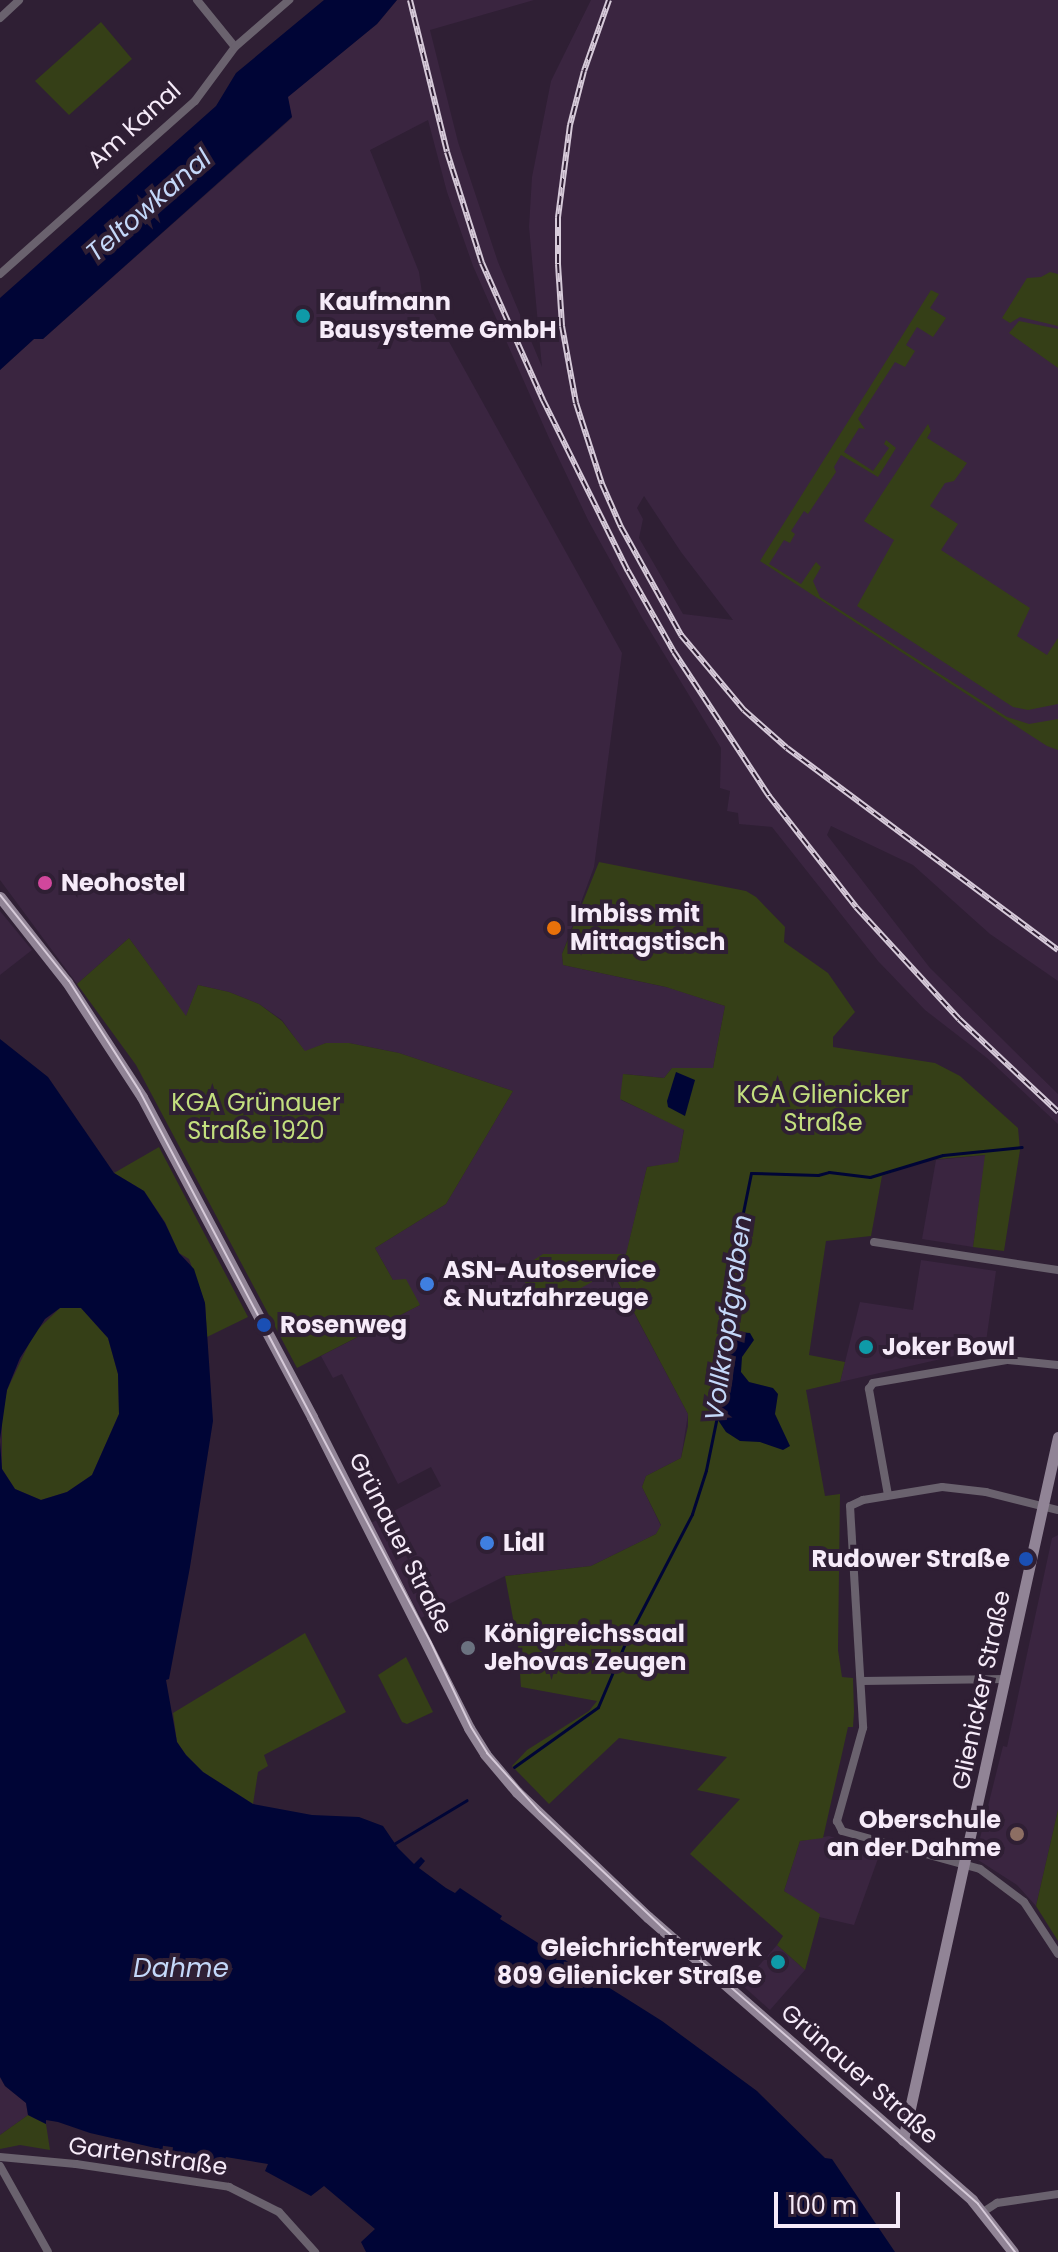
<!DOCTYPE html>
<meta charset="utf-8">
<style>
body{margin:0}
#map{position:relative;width:1058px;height:2252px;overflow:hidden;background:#2f1f34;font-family:Poppins,sans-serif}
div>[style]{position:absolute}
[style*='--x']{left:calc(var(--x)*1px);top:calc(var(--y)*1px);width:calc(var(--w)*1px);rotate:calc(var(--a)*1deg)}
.built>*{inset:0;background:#3a2540}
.green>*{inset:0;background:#353f17}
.water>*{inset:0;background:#000536}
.stream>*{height:3px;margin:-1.5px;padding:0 1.5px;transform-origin:1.5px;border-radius:1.5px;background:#000536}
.street>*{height:8px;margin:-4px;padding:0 4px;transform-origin:4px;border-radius:4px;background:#6a626e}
.secondary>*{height:11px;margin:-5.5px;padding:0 5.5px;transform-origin:5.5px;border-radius:5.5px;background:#918496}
.tram>*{height:2px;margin:-1px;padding:0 1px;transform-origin:1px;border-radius:1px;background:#d6cad9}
.rail>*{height:6px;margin-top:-3px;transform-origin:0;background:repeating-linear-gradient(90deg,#2f1f34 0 9px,#d6cad9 0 18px);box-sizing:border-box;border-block:2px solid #d6cad9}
.dots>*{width:22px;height:22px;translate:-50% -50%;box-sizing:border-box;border:4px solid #2f1f34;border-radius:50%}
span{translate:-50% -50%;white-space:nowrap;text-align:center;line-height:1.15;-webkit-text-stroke:8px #2f1f34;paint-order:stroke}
.street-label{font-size:24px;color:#f6ebf9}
.poi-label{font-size:24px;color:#f6ebf9;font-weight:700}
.left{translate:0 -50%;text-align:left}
.right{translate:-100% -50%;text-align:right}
.park-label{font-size:24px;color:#c3df7e}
.water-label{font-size:26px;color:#c4d8f9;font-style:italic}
.scale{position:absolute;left:774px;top:2192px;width:126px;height:36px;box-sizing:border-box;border:4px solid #f6ebf9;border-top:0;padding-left:10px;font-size:24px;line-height:28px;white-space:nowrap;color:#f6ebf9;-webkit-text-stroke:6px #2f1f34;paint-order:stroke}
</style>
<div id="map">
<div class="built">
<div style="clip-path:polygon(evenodd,397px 0,534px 0,430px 30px,458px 142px,498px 262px,542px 367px,529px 227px,532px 177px,551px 81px,591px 0,1058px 0,1058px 981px,990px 934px,913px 865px,831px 826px,827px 835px,930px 968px,1058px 1094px,1058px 1124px,987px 1058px,925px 1010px,878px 961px,772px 827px,739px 824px,738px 813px,727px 811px,730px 791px,720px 788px,721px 748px,641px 616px,588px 520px,549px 438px,473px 266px,447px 192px,428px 120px,370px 150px,419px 272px,422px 293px,622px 653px,594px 867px,562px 954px,563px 965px,670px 988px,725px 1006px,713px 1068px,672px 1068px,664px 1078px,624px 1074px,621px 1100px,684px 1129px,678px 1163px,647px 1167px,626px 1255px,605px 1256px,542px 1310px,611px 1270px,688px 1414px,681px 1458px,646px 1476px,642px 1487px,661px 1526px,656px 1534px,591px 1566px,505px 1576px,421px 1618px,371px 1523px,441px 1486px,431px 1467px,398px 1484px,342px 1374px,333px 1378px,321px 1356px,420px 1305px,393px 1280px,375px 1248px,446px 1204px,513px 1091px,399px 1053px,349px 1043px,326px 1043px,305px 1052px,282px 1020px,259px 1004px,229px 992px,198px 985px,186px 1017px,129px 938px,77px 984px,0 880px,0 370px,34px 339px,43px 339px,292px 118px,287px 97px,377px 24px,397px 0,644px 496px,681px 552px,733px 620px,683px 614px,639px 538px,643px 519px,637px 508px,644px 496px)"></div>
<div style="clip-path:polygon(0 911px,32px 950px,0 975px)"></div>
<div style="clip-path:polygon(986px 1155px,973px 1247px,922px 1239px,936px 1160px)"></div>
<div style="clip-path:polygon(921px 1260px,996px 1271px,985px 1349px,840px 1382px,860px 1302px,913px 1310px)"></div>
<div style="clip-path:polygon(1058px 1535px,1058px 1810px,1036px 1906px,1017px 1885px,975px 1858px,1003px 1746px,1007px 1747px,1052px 1538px)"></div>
<div style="clip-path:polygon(829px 1836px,880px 1853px,854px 1925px,819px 1917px,784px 1891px,800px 1841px)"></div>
<div style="clip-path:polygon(777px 1945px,805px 1970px,770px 2010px,742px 1985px)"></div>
<div style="clip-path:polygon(0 2077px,5px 2086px,26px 2103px,28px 2115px,0 2135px)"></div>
</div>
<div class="green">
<div style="clip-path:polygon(101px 22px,132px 59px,69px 115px,35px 81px)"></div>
<div style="clip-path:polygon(1050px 272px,1058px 274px,1058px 326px,1020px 317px,1010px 323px,1002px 318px,1027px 278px,1041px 277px)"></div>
<div style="clip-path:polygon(931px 290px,939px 294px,930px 308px,946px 318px,933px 337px,917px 327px,906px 345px,915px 351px,905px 367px,895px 362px,858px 419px,865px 429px,859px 428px,844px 452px,873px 471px,889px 448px,884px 444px,886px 440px,896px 448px,878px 477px,841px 455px,834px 467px,836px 472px,808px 514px,804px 511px,791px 531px,795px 534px,790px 543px,784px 540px,769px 564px,801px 584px,816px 562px,821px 567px,813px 581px,820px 597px,1007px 717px,1029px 724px,1058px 719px,1058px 750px,1047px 746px,760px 561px)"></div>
<div style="clip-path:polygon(1019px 321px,1058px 329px,1058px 368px,1009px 333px)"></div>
<div style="clip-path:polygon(928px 424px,931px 431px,927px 438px,967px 463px,954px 481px,945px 483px,930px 506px,958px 524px,941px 550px,1030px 608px,1017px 636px,1047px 655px,1058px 638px,1058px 704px,1028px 710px,1013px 707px,857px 606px,894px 540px,864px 521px)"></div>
<div style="clip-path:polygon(599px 862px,746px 891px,756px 897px,785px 927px,784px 942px,828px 973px,855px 1012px,833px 1037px,833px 1047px,935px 1063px,960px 1076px,1018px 1128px,1020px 1150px,1004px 1251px,973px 1247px,985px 1155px,927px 1160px,882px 1176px,871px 1236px,826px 1241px,809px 1355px,845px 1362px,840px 1382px,806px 1390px,825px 1496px,840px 1494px,838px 1650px,842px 1677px,853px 1678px,854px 1712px,853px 1727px,848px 1727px,823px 1838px,800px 1841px,784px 1891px,820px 1914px,805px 1970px,777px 1945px,783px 1936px,690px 1854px,740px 1799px,697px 1790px,727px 1757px,619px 1738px,549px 1804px,512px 1766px,527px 1750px,589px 1711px,597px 1701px,521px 1687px,518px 1645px,505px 1576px,591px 1566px,656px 1534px,661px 1525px,642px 1487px,646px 1476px,681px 1458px,688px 1426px,688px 1414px,612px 1271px,541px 1310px,518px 1270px,543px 1254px,626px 1254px,647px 1167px,678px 1162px,684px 1130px,620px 1099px,623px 1074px,664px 1078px,672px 1068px,713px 1068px,725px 1006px,666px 987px,563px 965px,562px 954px)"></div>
<div style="clip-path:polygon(129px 938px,186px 1016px,198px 985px,229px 992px,259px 1004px,282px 1021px,305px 1051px,326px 1043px,349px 1043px,399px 1053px,513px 1091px,446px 1204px,375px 1248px,393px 1280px,406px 1279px,420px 1305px,297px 1368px,136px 1065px,77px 984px)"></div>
<div style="clip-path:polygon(159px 1147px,248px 1317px,207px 1337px,205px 1303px,189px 1259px,179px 1253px,165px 1222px,144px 1191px,114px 1173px)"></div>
<div style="clip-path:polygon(60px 1308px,81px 1308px,108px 1338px,118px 1374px,119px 1414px,92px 1475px,67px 1492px,41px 1500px,15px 1489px,2px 1469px,2px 1412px,7px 1390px,34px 1333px)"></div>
<div style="clip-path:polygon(305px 1633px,346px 1712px,264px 1755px,268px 1766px,258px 1772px,253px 1804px,203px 1772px,186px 1755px,177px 1742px,173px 1713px)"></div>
<div style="clip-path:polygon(406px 1657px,433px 1712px,407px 1724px,402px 1722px,378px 1675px)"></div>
<div style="clip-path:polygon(1058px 1810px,1058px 1941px,1036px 1906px)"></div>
<div style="clip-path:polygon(28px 2115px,46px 2124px,50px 2150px,20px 2145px,0 2149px,0 2135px)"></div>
</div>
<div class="water">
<div style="clip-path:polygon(324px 0,397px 0,377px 24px,288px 97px,292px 117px,43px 339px,34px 339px,0 370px,0 298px,216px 106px,236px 73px)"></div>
<div style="clip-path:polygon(0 1039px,48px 1077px,114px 1173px,144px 1191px,165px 1223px,179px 1253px,194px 1269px,205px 1303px,213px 1421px,190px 1567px,169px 1679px,166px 1680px,177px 1742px,186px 1755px,203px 1772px,253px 1804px,312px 1815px,359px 1817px,383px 1826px,398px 1848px,414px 1864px,421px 1857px,425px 1861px,419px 1868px,446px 1888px,455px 1893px,460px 1888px,502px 1916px,500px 1919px,662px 2021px,757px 2091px,825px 2158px,832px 2159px,895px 2252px,366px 2252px,361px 2242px,375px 2229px,324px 2186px,311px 2196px,265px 2171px,268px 2164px,226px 2157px,224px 2161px,199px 2158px,90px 2133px,58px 2122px,46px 2120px,46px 2124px,28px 2115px,26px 2103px,5px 2086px,0 2077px,0 1442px,2px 1469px,15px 1489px,41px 1500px,67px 1492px,92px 1475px,119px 1414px,118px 1374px,108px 1338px,81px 1308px,60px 1308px,45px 1319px,20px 1358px,7px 1390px,0 1439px)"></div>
<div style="clip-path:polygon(676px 1072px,695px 1080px,685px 1116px,668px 1107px,667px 1101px)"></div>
<div style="clip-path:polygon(738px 1332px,750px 1333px,754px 1340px,742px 1357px,741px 1372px,749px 1382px,773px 1388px,778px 1394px,775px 1414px,790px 1446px,783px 1450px,760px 1442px,740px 1441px,726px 1432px,718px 1420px,729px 1341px)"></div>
</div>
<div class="stream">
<div style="--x:725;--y:1371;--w:94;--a:-81.4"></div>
<div style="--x:739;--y:1278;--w:41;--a:-91.4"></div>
<div style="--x:738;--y:1237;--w:65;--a:-78.5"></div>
<div style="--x:751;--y:1173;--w:67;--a:1.7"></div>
<div style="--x:818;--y:1175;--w:11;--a:-15"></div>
<div style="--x:829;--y:1172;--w:41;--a:7"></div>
<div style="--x:870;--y:1177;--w:76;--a:-16.8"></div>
<div style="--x:943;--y:1155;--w:79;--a:-5.8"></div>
<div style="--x:721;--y:1394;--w:16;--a:-79"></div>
<div style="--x:514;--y:1767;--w:103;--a:-35.5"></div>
<div style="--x:598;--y:1707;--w:72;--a:-67"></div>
<div style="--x:626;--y:1641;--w:143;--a:-62.5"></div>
<div style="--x:692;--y:1514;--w:46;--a:-72.3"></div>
<div style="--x:706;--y:1470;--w:69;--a:-78.4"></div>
<div style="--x:392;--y:1845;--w:87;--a:-31"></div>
</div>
<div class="street">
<div style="--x:197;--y:0;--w:60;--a:51"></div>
<div style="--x:0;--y:18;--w:26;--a:-43"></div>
<div style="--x:0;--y:274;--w:261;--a:-41.6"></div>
<div style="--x:195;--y:101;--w:67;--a:-53.5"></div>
<div style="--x:235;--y:47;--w:72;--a:-41"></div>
<div style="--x:874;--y:1242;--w:186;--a:8.7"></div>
<div style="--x:888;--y:1495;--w:108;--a:-100.2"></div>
<div style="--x:869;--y:1389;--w:7;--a:-56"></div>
<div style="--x:873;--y:1383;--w:137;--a:-9.7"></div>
<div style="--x:1008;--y:1360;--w:50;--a:5.7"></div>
<div style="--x:1058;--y:1510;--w:74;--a:-166"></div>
<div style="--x:986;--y:1492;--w:44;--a:-173.5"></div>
<div style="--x:942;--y:1487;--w:80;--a:170.7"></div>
<div style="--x:863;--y:1500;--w:14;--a:155"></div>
<div style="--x:850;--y:1506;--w:222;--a:86.6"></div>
<div style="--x:863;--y:1728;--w:97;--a:105.6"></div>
<div style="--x:837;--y:1821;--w:11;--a:63"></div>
<div style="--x:842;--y:1831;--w:143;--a:15.4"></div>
<div style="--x:980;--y:1869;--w:55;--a:36.9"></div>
<div style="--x:1024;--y:1902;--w:62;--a:56.8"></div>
<div style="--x:862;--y:1681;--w:144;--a:-0.8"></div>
<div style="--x:0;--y:2157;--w:76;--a:5.3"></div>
<div style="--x:76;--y:2164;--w:155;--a:8.5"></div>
<div style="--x:229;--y:2187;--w:56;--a:26.6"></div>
<div style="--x:279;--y:2212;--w:54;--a:48"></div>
<div style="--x:0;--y:2166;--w:98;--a:60.8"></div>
<div style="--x:983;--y:2212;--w:17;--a:-33"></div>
<div style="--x:997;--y:2203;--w:62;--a:-8.4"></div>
</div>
<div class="secondary">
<div style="--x:0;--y:897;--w:108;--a:51.8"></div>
<div style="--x:67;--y:982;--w:137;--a:56.9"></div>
<div style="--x:142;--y:1097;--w:362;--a:62"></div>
<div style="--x:312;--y:1417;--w:348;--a:63.2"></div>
<div style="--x:469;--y:1728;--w:31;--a:58"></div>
<div style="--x:485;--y:1754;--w:50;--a:49.9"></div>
<div style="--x:517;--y:1792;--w:181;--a:43.7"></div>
<div style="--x:648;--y:1917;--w:430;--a:41.1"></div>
<div style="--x:972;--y:2200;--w:66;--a:51.7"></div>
<div style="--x:903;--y:2140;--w:720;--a:-77.57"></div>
</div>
<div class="tram">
<div style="--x:0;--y:895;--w:110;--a:51.3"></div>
<div style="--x:69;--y:981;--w:130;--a:57.3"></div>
<div style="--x:139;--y:1090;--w:623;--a:62.16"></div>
<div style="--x:430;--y:1641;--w:95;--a:64.5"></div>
<div style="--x:471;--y:1727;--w:31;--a:58"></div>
<div style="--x:487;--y:1753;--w:79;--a:48.1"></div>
<div style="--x:540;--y:1812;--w:168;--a:43.3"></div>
<div style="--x:662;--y:1927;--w:420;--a:41.2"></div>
<div style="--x:978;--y:2204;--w:61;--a:52.4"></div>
</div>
<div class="rail">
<div style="--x:410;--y:0;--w:156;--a:76.3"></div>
<div style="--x:447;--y:152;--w:116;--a:72.5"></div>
<div style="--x:482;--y:263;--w:150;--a:66"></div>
<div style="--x:543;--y:400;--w:191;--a:63.6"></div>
<div style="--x:628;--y:571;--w:93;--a:60.4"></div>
<div style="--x:674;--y:652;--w:173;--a:56.6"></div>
<div style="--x:769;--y:796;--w:141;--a:51.9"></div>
<div style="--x:856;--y:907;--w:152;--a:47.4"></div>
<div style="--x:959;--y:1019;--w:136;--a:43.2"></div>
<div style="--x:609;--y:0;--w:75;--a:109.4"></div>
<div style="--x:584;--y:71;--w:56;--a:104.5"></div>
<div style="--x:570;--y:125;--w:94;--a:97.4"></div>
<div style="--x:558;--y:218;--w:46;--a:90"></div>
<div style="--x:558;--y:264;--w:62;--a:86.3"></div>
<div style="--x:562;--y:326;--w:78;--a:79.7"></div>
<div style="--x:576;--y:403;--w:85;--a:72.2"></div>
<div style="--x:602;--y:484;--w:47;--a:66.2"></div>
<div style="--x:621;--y:527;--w:124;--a:60.9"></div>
<div style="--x:681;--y:635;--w:98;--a:50"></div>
<div style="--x:744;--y:710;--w:57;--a:41.5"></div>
<div style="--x:787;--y:748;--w:338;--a:36.7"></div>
</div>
<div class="dots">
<div style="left:303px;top:316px;background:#0f9aa8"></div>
<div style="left:45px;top:883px;background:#d1479c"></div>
<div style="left:554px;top:928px;background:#e8710a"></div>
<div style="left:427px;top:1284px;background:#3f7fe0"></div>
<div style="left:264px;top:1325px;background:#1a4fb4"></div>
<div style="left:866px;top:1347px;background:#0f9aa8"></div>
<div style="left:487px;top:1543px;background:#3f7fe0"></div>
<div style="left:1026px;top:1559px;background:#1a4fb4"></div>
<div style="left:468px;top:1648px;background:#6b7280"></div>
<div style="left:1017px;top:1834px;background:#8d6e63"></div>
<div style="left:778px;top:1962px;background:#0f9aa8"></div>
</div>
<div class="street-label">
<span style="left:134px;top:125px;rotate:-42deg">Am Kanal</span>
<span style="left:401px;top:1543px;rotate:63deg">Grünauer Straße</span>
<span style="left:981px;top:1690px;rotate:-78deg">Glienicker Straße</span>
<span style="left:860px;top:2074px;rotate:41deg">Grünauer Straße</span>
<span style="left:148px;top:2156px;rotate:8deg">Gartenstraße</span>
</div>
<div class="poi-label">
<span class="left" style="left:319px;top:316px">Kaufmann<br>Bausysteme GmbH</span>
<span class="left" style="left:61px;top:883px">Neohostel</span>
<span class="left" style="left:570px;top:928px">Imbiss mit<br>Mittagstisch</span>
<span class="left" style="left:443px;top:1284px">ASN-Autoservice<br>&amp; Nutzfahrzeuge</span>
<span class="left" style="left:280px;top:1325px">Rosenweg</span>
<span class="left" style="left:882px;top:1347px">Joker Bowl</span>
<span class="left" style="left:503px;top:1543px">Lidl</span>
<span class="right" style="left:1010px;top:1559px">Rudower Straße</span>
<span class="left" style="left:484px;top:1648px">Königreichssaal<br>Jehovas Zeugen</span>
<span class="right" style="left:1001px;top:1834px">Oberschule<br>an der Dahme</span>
<span class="right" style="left:762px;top:1962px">Gleichrichterwerk<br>809 Glienicker Straße</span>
</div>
<div class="park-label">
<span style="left:823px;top:1109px">KGA Glienicker<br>Straße</span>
<span style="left:256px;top:1117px">KGA Grünauer<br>Straße 1920</span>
</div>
<div class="water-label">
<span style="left:149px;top:206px;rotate:-41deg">Teltowkanal</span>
<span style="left:729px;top:1318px;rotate:-82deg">Vollkropfgraben</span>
<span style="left:181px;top:1969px">Dahme</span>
</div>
<div class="scale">100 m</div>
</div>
